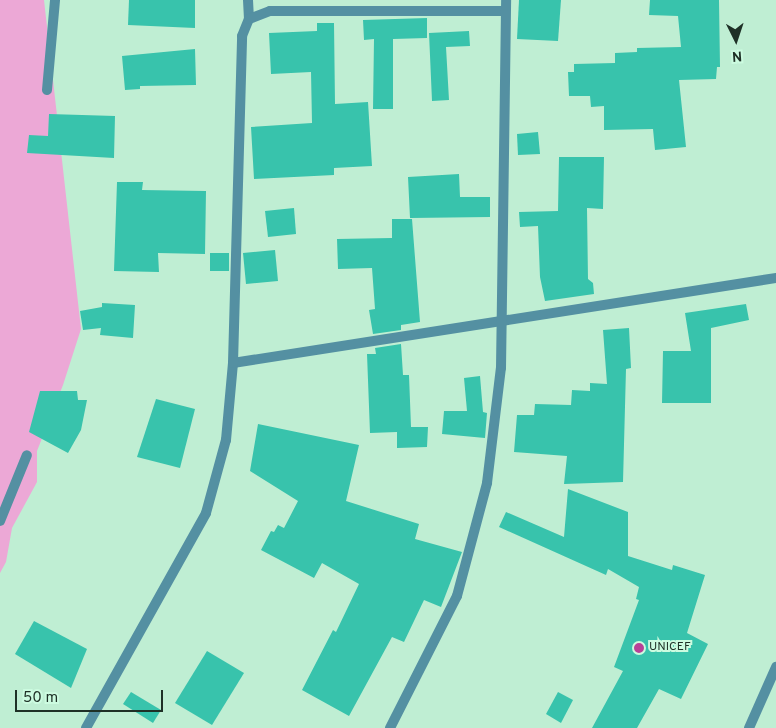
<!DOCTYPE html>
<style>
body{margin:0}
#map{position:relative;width:776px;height:728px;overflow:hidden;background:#bfeed3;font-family:Overpass,sans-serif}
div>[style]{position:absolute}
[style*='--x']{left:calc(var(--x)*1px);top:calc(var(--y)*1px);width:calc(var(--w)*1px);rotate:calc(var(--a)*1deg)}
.green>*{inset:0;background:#eca8d6}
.building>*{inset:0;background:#38c3ac}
.minor>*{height:10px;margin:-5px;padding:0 5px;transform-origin:5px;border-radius:5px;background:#5490a2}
.dots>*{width:14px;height:14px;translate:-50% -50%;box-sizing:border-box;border:2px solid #ccfbe0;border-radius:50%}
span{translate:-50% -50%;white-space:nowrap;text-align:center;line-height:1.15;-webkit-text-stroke:4px #ccfbe0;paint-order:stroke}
.poi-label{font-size:12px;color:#1e3026}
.left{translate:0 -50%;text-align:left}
.north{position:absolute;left:711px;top:15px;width:50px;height:50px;-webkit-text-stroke:4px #ccfbe0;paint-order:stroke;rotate:176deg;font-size:14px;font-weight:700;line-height:20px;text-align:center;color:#1e3026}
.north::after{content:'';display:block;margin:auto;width:18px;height:22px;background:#1e3026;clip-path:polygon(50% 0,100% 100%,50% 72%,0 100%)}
.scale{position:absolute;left:15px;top:690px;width:148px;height:22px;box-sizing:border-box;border:2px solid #1e3026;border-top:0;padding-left:6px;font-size:15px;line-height:18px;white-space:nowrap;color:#1e3026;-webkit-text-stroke:4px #ccfbe0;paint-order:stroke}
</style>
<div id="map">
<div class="green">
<div style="clip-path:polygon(0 0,44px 0,81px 329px,63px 385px,37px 451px,37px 482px,12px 528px,6px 562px,0 573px)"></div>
</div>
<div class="building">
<div style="clip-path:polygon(129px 0,195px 0,195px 28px,128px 25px)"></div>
<div style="clip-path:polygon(519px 0,561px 0,558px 41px,517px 39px)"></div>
<div style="clip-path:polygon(650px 0,719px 0,720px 67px,717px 67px,716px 79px,679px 80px,686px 147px,655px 150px,653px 129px,604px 130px,604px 106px,591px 107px,590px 96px,569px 96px,568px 72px,574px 72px,574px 64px,615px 63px,615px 53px,637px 52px,637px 48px,681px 47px,678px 16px,649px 15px)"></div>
<div style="clip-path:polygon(427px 18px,427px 38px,393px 39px,393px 109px,373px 109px,374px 39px,364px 40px,363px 20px)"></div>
<div style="clip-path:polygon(317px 23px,334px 23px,335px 104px,368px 102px,372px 166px,334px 168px,334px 175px,254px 179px,251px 127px,312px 123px,311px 72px,271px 74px,269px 33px,317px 31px)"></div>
<div style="clip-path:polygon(469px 31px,470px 46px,446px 47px,449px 100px,432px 101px,429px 33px)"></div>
<div style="clip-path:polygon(195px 49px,196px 85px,140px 86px,140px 89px,125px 90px,122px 56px)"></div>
<div style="clip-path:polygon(49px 114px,115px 116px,114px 158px,27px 153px,29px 135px,48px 136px)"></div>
<div style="clip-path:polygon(538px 132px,540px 154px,518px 155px,517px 134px)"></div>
<div style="clip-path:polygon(559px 157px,604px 157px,603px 209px,587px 208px,588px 279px,593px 283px,594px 294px,545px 301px,540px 277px,538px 226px,520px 227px,519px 212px,558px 211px)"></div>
<div style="clip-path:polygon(459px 174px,460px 197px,490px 197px,490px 217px,410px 218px,408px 177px)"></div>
<div style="clip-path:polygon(117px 182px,143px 182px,142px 190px,206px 191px,205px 254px,158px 253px,159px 272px,114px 271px)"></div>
<div style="clip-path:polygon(294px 208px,296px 234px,268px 237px,265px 211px)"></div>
<div style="clip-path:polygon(392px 219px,412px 219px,420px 322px,401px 325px,401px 330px,373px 334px,369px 310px,375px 309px,372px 268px,338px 269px,337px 239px,392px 238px)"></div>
<div style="clip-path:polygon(275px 250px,278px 281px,246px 284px,243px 253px)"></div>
<div style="clip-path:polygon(210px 253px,229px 253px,229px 271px,210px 271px)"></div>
<div style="clip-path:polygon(102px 303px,135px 305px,133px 338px,100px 335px,101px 328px,83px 330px,80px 311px,102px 307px)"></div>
<div style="clip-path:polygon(746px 304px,749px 320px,711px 328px,711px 403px,662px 403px,663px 351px,691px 351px,685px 313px)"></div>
<div style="clip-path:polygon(629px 328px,631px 368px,626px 369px,623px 482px,564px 484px,567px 456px,514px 452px,517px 415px,534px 415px,535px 404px,571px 405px,572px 390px,590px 391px,590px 383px,607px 384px,603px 330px)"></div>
<div style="clip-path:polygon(401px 344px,403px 375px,409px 375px,411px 427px,428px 427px,427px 447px,397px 448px,397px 432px,370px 433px,367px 354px,376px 354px,375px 348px)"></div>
<div style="clip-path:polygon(480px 376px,483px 412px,487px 413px,485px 438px,442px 434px,444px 411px,467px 411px,464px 378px)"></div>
<div style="clip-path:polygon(40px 391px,77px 391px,78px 400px,87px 400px,81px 430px,68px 453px,29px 432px)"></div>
<div style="clip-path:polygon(156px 399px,195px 409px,180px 468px,137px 457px)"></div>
<div style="clip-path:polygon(258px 424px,359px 445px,346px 501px,419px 524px,415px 539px,462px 552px,441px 607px,424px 600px,404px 642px,392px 637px,349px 716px,302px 690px,333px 630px,336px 632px,359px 584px,322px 563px,314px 578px,261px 550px,271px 531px,274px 532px,278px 525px,284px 528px,298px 501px,250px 471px)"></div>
<div style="clip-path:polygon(568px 489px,628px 512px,628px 556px,672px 570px,673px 565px,705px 575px,687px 633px,708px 644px,681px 699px,659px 689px,637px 728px,592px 728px,623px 671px,614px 667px,639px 600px,636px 599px,639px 587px,608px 569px,606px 575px,499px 527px,506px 512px,564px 537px)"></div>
<div style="clip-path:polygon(34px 621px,87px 649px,71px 688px,15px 654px)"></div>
<div style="clip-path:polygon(207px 651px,244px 673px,212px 725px,175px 703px)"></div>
<div style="clip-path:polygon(131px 692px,161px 710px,153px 723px,123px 704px)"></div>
<div style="clip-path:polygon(558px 692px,573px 700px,561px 723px,546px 714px)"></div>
</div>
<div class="minor">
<div style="--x:248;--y:0;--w:19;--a:87"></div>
<div style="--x:47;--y:90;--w:90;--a:-84.9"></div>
<div style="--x:233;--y:363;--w:550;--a:-8.9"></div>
<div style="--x:0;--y:521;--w:71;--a:-67.8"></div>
<div style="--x:86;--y:728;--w:246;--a:-60.8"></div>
<div style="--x:206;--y:513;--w:76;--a:-74.7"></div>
<div style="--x:226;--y:440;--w:77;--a:-84.8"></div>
<div style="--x:233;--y:363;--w:327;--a:-88.4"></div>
<div style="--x:242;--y:36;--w:18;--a:-68"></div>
<div style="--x:249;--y:19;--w:22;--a:-21"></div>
<div style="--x:270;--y:11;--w:235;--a:0"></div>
<div style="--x:390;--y:728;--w:148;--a:-63.1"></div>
<div style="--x:457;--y:596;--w:117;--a:-75.1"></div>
<div style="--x:487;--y:483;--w:116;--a:-83.1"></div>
<div style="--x:501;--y:368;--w:368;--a:-89.2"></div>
<div style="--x:749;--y:728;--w:67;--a:-66.1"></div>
</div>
<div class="dots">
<div style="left:639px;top:648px;background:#b74198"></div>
</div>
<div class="poi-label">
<span class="left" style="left:649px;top:648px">UNICEF</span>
</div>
<div class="north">N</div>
<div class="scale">50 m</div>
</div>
